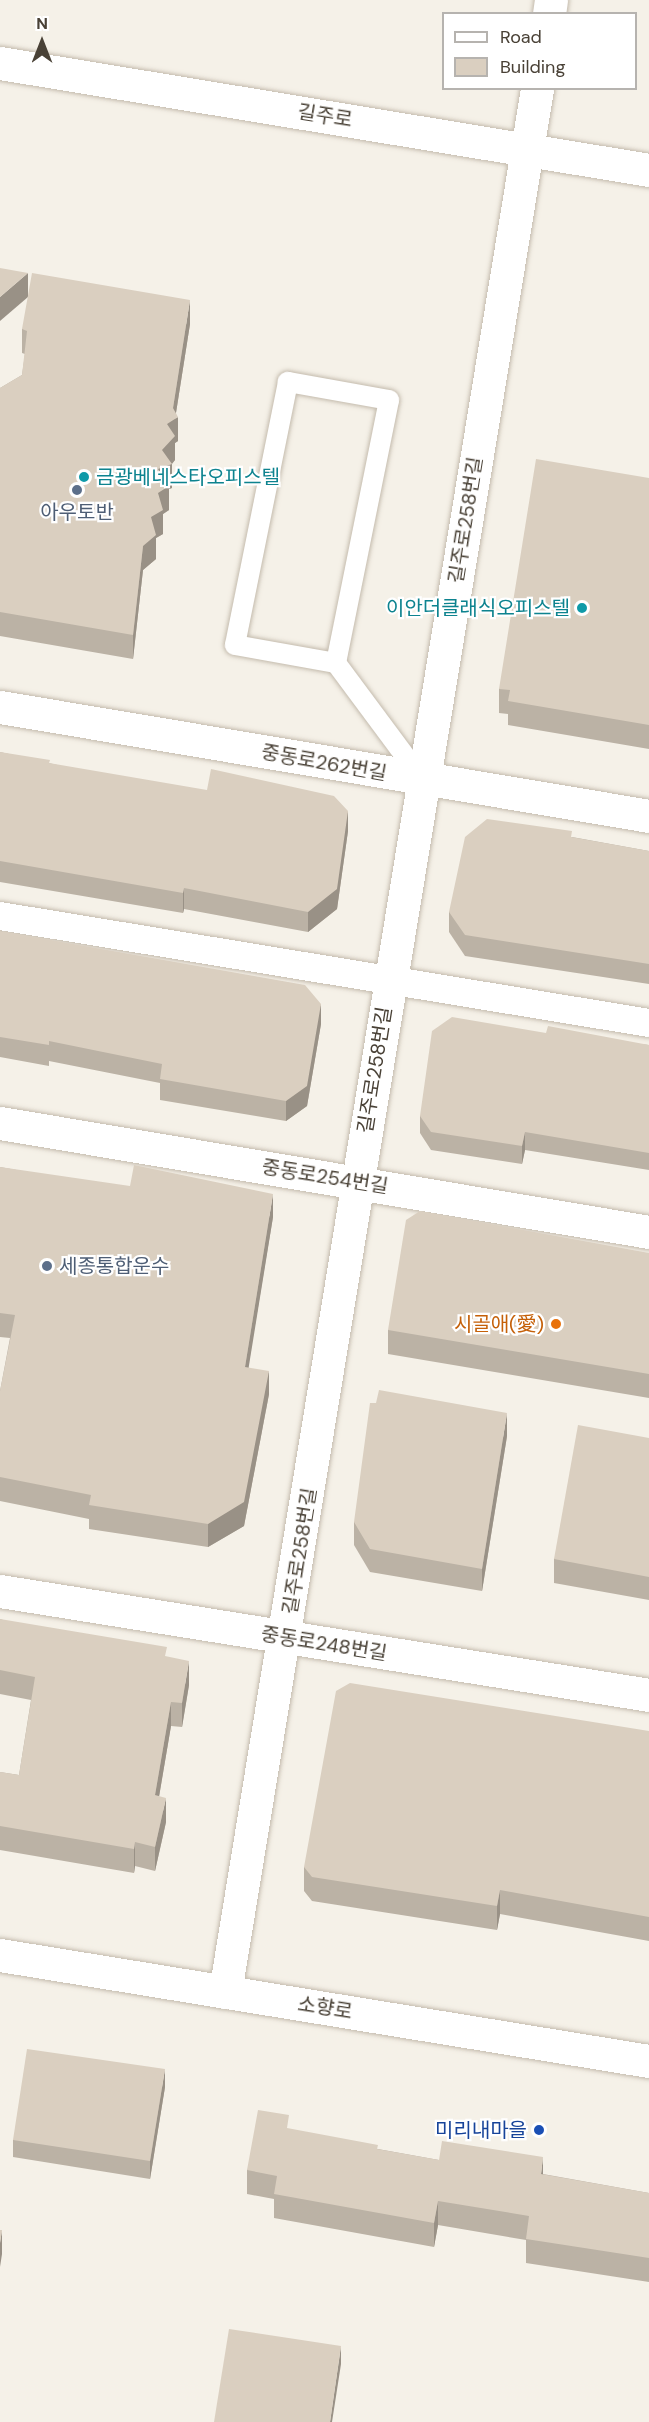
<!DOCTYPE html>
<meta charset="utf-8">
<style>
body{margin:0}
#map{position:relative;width:649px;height:2422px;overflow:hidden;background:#f5f1e8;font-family:"DM Sans","Noto Sans KR",sans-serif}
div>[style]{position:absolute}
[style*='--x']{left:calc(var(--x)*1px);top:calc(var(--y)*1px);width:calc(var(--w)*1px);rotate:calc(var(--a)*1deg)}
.roads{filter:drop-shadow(0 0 2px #c4bbad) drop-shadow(0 0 2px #c4bbad)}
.service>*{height:20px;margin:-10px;padding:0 10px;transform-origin:10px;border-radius:10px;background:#fff}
.pedestrian>*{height:28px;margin:-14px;padding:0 14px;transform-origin:14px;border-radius:14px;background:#fff}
.minor>*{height:33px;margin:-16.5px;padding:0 16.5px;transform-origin:16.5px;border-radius:16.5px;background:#fff}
.tertiary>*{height:33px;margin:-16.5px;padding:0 16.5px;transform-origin:16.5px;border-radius:16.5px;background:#fff}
.wall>*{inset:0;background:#bbb2a5}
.shaded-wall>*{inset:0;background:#999186}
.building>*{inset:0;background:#dacfc0}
.dots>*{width:16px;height:16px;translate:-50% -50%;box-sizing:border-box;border:3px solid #fff;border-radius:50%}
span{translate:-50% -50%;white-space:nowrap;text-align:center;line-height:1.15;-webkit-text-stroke:4.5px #fff;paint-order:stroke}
.street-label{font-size:20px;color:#494136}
.culture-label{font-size:20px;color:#0d838f}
.left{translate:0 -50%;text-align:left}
.right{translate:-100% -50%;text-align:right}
.service-label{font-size:20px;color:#4e5e75}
.food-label{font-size:20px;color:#c56008}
.transit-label{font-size:20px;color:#164399}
.legend{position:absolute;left:442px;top:12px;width:195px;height:78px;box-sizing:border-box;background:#fff;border:2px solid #b6b3af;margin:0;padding:8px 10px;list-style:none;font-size:18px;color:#494136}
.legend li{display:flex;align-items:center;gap:12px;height:30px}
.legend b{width:30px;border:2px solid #b6b3af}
.north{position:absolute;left:12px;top:12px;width:60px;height:60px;-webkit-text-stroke:4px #fff;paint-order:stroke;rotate:0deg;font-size:16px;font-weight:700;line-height:24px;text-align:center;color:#494136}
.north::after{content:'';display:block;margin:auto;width:21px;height:27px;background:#494136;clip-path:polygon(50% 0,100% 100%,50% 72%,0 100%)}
</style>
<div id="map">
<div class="roads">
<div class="service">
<div style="--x:336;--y:663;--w:268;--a:-78.6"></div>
<div style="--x:389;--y:400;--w:103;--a:-169.9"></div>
<div style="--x:288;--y:382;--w:268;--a:101.4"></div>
<div style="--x:235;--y:645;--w:103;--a:10.1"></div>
<div style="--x:336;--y:663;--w:146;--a:53.4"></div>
</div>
<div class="pedestrian">
<div style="--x:0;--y:916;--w:658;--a:9.36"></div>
</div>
<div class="minor">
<div style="--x:549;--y:14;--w:14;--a:-82"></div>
<div style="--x:0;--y:707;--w:658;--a:9.53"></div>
<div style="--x:0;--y:1123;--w:658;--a:9.53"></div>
<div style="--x:0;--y:1591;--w:657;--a:9.1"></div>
<div style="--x:225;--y:1992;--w:1929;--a:-80.69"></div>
</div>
<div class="tertiary">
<div style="--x:0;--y:63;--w:658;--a:9.36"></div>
<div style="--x:0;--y:1955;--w:658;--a:9.28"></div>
</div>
</div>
<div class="wall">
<div style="clip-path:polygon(190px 324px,176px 413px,178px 441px,175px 443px,175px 460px,172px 463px,172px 488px,169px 489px,169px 510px,163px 514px,163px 534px,156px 538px,156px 559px,143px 570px,133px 659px,0 636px,0 388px,22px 375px,25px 354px,22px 353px,22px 329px)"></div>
<div style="clip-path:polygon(649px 478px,649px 749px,508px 725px,508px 714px,499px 713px,499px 689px)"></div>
<div style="clip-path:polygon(0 752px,348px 831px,337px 909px,308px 932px,184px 909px,183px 913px,0 882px)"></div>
<div style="clip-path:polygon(572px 837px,649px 851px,649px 984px,465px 956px,449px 932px,449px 912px)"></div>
<div style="clip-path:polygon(0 931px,321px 1024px,307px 1106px,286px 1121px,160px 1100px,160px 1083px,49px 1061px,49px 1066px,0 1057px)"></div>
<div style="clip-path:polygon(546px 1033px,649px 1045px,649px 1170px,525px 1150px,522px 1164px,431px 1150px,420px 1133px,420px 1116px)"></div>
<div style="clip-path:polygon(0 1167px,273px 1217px,248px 1367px,269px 1394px,244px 1526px,208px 1547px,89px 1529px,89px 1519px,0 1501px,0 1391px,10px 1338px,0 1337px)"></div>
<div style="clip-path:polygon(649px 1253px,649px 1398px,388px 1354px,388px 1330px)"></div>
<div style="clip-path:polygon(507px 1436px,482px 1591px,370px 1572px,354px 1545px,354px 1522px)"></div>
<div style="clip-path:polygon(649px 1438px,649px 1600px,554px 1583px,554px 1559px)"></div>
<div style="clip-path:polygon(0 1619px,189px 1685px,182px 1727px,171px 1726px,159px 1797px,166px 1822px,155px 1871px,135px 1866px,134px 1873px,0 1850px,0 1772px,19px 1775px,31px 1700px,0 1694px)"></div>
<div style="clip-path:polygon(649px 1731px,649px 1941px,500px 1914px,497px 1930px,312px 1901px,304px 1891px,304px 1867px)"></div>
<div style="clip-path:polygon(165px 2087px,150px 2179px,13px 2157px,13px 2140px)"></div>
<div style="clip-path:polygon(289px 2129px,378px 2149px,439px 2160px,543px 2174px,649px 2193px,649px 2282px,526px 2263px,526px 2240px,438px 2225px,434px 2247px,274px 2218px,274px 2199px,247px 2194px,247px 2170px)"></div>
</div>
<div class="shaded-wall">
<div style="clip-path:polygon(28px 273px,28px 297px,0 321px,0 297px)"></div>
<div style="clip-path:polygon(190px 300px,190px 324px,175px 419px,178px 417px,178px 441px,175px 443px,175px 460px,172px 464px,172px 488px,169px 489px,169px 510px,163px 514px,163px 534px,156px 538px,156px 559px,143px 570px,133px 659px,133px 635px,143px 546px,151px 517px,158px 469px,167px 424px,173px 408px)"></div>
<div style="clip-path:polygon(348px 811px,348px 831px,337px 909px,308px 932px,308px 912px)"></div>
<div style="clip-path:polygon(184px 888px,184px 909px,183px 913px,183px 893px)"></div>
<div style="clip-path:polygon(321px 1004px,321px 1024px,307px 1106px,286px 1121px,286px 1101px)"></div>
<div style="clip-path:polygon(525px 1132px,525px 1150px,522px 1164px,522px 1146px)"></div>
<div style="clip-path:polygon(273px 1194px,273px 1217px,245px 1390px,245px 1367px)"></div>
<div style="clip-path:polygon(269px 1371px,269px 1394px,244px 1526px,208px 1547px,208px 1524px)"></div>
<div style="clip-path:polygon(507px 1413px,507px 1436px,482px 1591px,482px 1569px)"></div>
<div style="clip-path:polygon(189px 1661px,189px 1685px,182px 1727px,182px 1703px)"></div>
<div style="clip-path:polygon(171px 1702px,171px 1726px,155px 1820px,155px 1795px)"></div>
<div style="clip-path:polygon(166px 1798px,166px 1822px,155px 1871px,155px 1847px)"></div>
<div style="clip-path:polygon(135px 1842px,135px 1866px,134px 1873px,134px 1849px)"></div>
<div style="clip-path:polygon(500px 1890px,500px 1914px,497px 1930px,497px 1906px)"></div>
<div style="clip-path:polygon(165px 2069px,165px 2087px,150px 2179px,150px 2161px)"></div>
<div style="clip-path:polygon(543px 2157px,543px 2181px,541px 2174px)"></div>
<div style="clip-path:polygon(438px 2201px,438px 2225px,434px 2247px,434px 2223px)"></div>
<div style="clip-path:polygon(2px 2230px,2px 2254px,0 2267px,0 2243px)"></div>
<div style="clip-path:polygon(341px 2346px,341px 2364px,332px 2422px,330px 2422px)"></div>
</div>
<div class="building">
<div style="clip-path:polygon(0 268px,28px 273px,0 297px)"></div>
<div style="clip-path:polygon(32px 273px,190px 300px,173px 408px,178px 417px,167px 424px,175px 436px,162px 450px,172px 464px,158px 469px,169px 486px,158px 493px,163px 510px,151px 517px,156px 535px,143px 546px,133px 635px,0 612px,0 388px,22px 375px,27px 331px,22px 329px)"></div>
<div style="clip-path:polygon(536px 459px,649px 478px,649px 725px,508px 701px,510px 690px,499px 689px)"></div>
<div style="clip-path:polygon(0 752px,50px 760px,49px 763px,207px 790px,211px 769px,334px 796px,348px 811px,337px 889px,308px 912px,184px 888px,183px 893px,0 861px)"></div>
<div style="clip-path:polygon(487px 819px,572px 831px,571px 837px,649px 851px,649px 964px,465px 935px,449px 912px,465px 837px)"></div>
<div style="clip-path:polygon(0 931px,305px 985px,321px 1004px,307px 1086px,286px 1101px,160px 1079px,162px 1064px,49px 1041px,49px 1045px,0 1037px)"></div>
<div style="clip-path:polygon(452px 1017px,546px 1033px,548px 1026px,649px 1045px,649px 1153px,525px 1132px,522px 1146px,431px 1132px,420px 1116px,432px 1031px)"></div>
<div style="clip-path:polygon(134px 1165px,273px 1194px,245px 1367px,269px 1371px,244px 1502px,208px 1524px,89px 1505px,91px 1495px,0 1477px,0 1391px,15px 1315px,0 1313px,0 1167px,130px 1186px)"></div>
<div style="clip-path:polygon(420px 1211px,649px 1253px,649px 1374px,388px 1330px,406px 1220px)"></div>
<div style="clip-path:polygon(379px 1390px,507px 1413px,482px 1569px,370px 1549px,354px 1522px,370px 1403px,376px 1403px)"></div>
<div style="clip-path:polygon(578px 1425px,649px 1438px,649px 1577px,554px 1559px)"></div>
<div style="clip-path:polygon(0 1619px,167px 1647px,165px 1656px,189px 1661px,182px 1703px,171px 1702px,155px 1795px,166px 1798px,155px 1847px,135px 1842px,134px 1849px,0 1826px,0 1772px,19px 1775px,35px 1677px,0 1670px)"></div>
<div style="clip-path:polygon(350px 1683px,649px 1731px,649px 1917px,500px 1890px,497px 1906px,312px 1877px,304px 1867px,336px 1691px)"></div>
<div style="clip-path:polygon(27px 2049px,165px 2069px,150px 2161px,13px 2140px)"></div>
<div style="clip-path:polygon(258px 2110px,289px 2115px,287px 2128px,378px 2145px,377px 2149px,439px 2160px,442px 2141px,543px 2157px,541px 2174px,649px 2193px,649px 2258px,526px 2239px,529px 2216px,438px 2201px,434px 2223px,274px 2194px,277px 2176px,247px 2170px)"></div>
<div style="clip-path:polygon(0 2230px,2px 2230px,0 2243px)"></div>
<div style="clip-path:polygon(229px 2329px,341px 2346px,330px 2422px,214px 2422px)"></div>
</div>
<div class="dots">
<div style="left:84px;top:477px;background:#0f9aa8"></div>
<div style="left:77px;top:490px;background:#5c6f8a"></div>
<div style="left:582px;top:608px;background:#0f9aa8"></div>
<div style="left:47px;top:1266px;background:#5c6f8a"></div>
<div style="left:556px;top:1324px;background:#e8710a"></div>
<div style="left:539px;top:2130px;background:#1a4fb4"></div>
</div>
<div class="street-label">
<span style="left:325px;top:116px;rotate:9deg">길주로</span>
<span style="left:466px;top:520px;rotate:-81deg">길주로258번길</span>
<span style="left:324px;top:763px;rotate:10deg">중동로262번길</span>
<span style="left:375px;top:1070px;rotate:-81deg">길주로258번길</span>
<span style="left:325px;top:1177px;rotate:9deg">중동로254번길</span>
<span style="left:300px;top:1551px;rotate:-81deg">길주로258번길</span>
<span style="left:324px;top:1644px;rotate:9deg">중동로248번길</span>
<span style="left:325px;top:2008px;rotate:9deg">소향로</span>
</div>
<div class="culture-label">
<span class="left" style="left:96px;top:477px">금광베네스타오피스텔</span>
<span class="right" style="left:570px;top:608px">이안더클래식오피스텔</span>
</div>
<div class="service-label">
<span style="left:77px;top:512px">아우토반</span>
<span class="left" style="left:59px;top:1266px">세종통합운수</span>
</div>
<div class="food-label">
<span class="right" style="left:544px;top:1324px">시골애(愛)</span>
</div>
<div class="transit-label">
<span class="right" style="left:527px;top:2130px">미리내마을</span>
</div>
<ul class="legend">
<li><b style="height:8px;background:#fff"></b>Road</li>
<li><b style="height:16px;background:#dacfc0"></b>Building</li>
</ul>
<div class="north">N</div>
</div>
